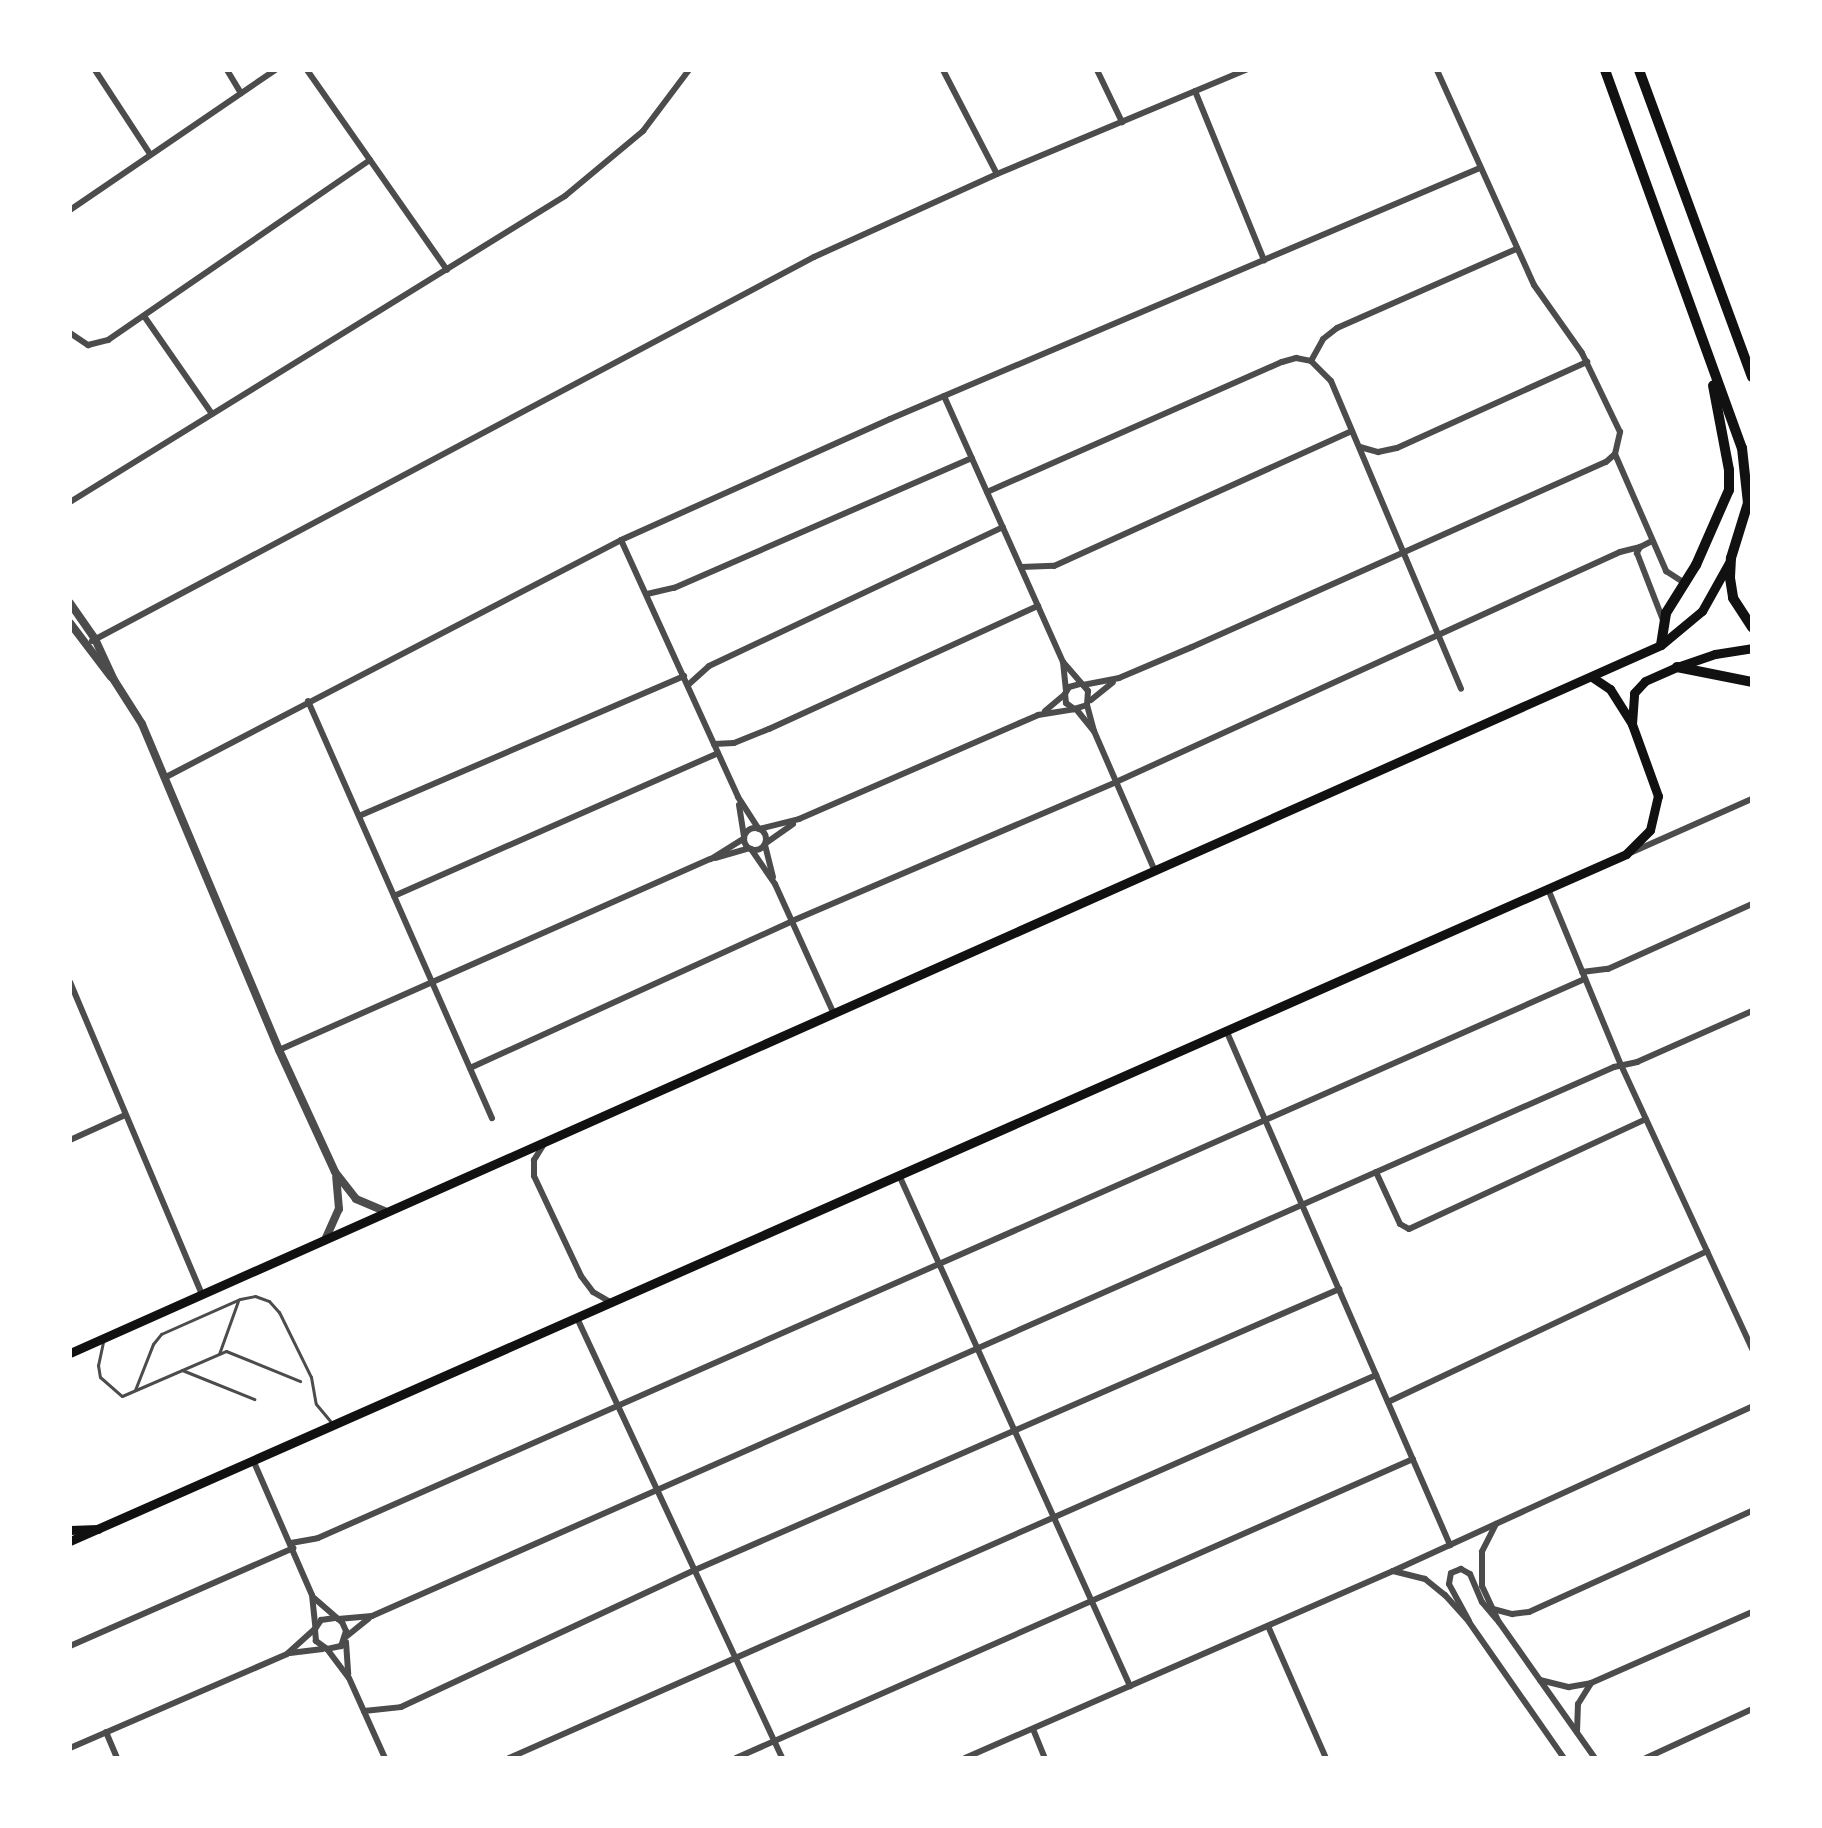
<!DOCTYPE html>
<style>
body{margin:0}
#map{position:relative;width:1822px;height:1828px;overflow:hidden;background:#fff;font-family:Manrope,sans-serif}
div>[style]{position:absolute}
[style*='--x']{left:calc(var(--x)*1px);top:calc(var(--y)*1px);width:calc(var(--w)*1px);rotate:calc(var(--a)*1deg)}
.service>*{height:3px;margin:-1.5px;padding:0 1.5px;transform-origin:1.5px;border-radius:1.5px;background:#4c4c4c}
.minor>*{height:6px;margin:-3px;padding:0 3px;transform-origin:3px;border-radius:3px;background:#4c4c4c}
.minor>.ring{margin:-3px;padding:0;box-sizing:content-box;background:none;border:6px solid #4c4c4c;border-radius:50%}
.tertiary>*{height:8px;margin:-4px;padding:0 4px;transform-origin:4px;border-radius:4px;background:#4c4c4c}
.secondary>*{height:9px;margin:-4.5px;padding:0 4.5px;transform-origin:4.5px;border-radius:4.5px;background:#111}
.primary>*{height:10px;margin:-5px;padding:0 5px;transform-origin:5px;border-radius:5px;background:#111}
span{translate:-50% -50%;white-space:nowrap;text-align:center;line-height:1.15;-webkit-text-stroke:6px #fff;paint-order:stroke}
.frame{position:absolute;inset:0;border:72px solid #fff;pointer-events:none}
</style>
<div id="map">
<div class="service">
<div style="--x:103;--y:1342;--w:24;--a:102"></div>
<div style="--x:98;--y:1365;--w:12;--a:81"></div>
<div style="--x:100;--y:1377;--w:29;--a:41"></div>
<div style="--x:122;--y:1396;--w:113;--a:-23.4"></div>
<div style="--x:226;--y:1351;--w:80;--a:22.1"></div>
<div style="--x:219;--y:1354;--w:56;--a:-70.3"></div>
<div style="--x:182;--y:1370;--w:78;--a:21.9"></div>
<div style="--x:135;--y:1390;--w:49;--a:-68.6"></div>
<div style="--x:153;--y:1344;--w:13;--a:-51"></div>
<div style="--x:161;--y:1334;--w:86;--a:-23.9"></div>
<div style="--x:240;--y:1299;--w:15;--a:-11"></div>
<div style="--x:255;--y:1296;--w:15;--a:20"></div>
<div style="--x:269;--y:1301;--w:15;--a:48"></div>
<div style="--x:279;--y:1312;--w:72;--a:63.8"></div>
<div style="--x:311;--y:1377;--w:27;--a:80"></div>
<div style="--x:316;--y:1404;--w:26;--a:50"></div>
</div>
<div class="minor">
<div style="--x:95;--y:70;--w:100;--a:56.8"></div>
<div style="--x:227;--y:70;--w:27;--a:59"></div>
<div style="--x:307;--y:70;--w:244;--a:55"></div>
<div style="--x:943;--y:70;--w:117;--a:62.6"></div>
<div style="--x:1097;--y:70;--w:58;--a:64.3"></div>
<div style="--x:1195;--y:91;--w:183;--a:67.8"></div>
<div style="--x:70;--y:210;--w:248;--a:-34.3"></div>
<div style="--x:144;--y:316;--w:119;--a:55.2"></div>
<div style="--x:70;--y:333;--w:22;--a:34"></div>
<div style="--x:88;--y:345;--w:21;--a:-14"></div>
<div style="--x:108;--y:340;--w:318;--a:-34.5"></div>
<div style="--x:1311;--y:361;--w:25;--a:-61"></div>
<div style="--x:1323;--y:339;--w:18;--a:-38"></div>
<div style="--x:1337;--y:328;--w:196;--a:-23.8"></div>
<div style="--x:944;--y:396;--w:291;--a:65.9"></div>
<div style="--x:1063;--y:662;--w:38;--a:49"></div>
<div style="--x:1088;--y:691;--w:14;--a:94"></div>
<div style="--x:1087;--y:705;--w:14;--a:163"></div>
<div style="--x:1074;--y:709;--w:10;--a:-143"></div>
<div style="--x:1066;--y:703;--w:9;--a:-96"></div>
<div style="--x:1065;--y:694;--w:8;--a:-60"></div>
<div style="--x:1069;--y:687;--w:11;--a:-15"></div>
<div style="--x:1360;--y:447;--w:19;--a:16"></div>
<div style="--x:1378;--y:452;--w:19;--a:-12"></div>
<div style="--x:1397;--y:448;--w:209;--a:-24.4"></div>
<div style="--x:1615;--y:454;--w:128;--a:66.4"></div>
<div style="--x:1666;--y:571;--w:24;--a:33"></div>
<div style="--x:987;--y:492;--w:322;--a:-23.8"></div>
<div style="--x:1282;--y:362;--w:15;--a:-16"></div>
<div style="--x:1296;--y:358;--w:15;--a:11"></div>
<div style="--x:1311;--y:361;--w:28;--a:45"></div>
<div style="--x:1331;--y:381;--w:334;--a:67.1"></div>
<div style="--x:70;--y:502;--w:582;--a:-31.72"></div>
<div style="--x:565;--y:196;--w:102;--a:-39.8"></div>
<div style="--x:643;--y:131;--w:76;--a:-53"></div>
<div style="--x:621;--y:540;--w:282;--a:65.5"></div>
<div style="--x:738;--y:797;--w:37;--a:57"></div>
<div style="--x:1652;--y:541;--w:13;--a:153"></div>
<div style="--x:1640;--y:547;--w:7;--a:117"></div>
<div style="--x:1637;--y:553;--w:72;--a:68.8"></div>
<div style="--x:1021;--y:567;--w:33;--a:-2"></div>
<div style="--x:1054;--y:566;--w:327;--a:-24.4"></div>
<div style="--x:647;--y:594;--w:28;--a:-13"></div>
<div style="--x:674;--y:588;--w:325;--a:-23.6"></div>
<div style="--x:92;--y:641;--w:818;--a:-28.01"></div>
<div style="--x:814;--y:257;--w:201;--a:-24.4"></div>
<div style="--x:997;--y:174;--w:270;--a:-22.7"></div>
<div style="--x:1063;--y:662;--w:28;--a:84"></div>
<div style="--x:688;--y:685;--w:28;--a:-42"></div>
<div style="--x:709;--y:666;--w:325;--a:-25.3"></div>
<div style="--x:1083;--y:685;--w:37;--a:-11"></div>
<div style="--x:1119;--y:678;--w:79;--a:-23"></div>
<div style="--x:1192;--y:647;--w:453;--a:-24.1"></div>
<div style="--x:1606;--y:462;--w:12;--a:-42"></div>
<div style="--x:1615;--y:454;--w:23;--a:-77"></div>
<div style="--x:1620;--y:432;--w:88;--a:-115.7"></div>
<div style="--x:1582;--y:353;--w:83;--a:-125.2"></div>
<div style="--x:1534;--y:285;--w:236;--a:-114.3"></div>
<div style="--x:1091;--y:700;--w:28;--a:-39"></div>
<div style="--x:308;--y:701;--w:456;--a:66.2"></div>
<div style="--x:1087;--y:705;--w:27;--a:75"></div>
<div style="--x:1094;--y:731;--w:153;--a:66.5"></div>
<div style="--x:1076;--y:709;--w:28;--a:51"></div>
<div style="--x:1045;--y:711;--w:26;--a:-40"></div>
<div style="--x:714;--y:744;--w:20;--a:-3"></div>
<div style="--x:734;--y:743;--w:38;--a:-22"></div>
<div style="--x:769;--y:729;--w:296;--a:-24.6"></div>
<div style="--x:166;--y:777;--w:513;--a:-27.51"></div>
<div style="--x:621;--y:540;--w:295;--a:-24.2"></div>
<div style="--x:890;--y:419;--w:641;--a:-23.05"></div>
<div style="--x:739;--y:805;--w:31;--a:81"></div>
<div style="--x:359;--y:816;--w:354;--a:-23.3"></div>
<div class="ring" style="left:744px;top:828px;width:16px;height:16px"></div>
<div style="--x:759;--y:829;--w:41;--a:-14"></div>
<div style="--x:799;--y:819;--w:261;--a:-23.5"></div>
<div style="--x:1038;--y:715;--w:36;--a:-9"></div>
<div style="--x:766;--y:843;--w:33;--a:-35"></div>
<div style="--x:765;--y:845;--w:33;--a:76"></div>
<div style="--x:751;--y:849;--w:42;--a:55.6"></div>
<div style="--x:775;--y:884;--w:143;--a:65.6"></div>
<div style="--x:1630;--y:853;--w:133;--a:-23.9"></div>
<div style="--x:715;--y:858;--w:35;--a:-16"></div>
<div style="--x:1548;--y:889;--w:191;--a:67.5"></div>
<div style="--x:1621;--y:1065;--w:313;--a:65.2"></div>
<div style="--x:394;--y:896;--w:354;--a:-23.8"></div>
<div style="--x:1582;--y:972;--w:26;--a:-7"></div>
<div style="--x:1608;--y:969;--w:158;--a:-24.3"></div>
<div style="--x:70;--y:982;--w:339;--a:67.1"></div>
<div style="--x:1226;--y:1030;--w:562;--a:66.49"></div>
<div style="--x:279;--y:1050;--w:472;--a:-23.9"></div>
<div style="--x:711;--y:859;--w:39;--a:-32"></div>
<div style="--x:470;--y:1068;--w:354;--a:-24.5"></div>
<div style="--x:792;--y:921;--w:353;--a:-23.2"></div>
<div style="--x:1116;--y:782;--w:554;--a:-24.53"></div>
<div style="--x:1620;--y:552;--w:21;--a:-14"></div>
<div style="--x:70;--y:1140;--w:60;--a:-24.4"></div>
<div style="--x:544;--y:1144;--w:19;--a:122"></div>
<div style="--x:534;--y:1160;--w:16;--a:90"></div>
<div style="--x:534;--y:1176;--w:110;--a:64.8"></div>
<div style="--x:581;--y:1276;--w:20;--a:53"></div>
<div style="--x:593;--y:1292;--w:20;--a:30"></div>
<div style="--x:1376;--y:1172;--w:57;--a:65.2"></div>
<div style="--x:1400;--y:1224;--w:10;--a:29"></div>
<div style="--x:1409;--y:1229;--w:261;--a:-24.9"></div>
<div style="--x:899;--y:1175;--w:561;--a:65.67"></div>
<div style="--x:577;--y:1318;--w:485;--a:65"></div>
<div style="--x:1388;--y:1402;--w:353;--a:-25.3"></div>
<div style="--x:253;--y:1460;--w:147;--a:66.4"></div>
<div style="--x:312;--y:1595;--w:31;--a:84"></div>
<div style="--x:1496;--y:1524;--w:31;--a:117"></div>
<div style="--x:1482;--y:1552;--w:34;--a:90"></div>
<div style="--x:1482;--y:1586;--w:40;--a:65"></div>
<div style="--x:1499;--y:1622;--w:166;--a:54.8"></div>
<div style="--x:291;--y:1543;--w:27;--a:-10"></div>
<div style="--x:318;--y:1538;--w:1385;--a:-23.81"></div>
<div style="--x:1393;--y:1571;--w:33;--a:14"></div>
<div style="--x:1425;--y:1579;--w:26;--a:39"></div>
<div style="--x:1445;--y:1595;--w:36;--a:48"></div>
<div style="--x:1469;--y:1622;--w:166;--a:55.1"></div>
<div style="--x:314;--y:1598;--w:37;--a:41"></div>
<div style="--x:342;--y:1622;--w:10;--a:66"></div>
<div style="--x:346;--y:1631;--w:16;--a:108"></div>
<div style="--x:341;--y:1646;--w:14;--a:168"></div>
<div style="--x:327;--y:1649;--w:14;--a:-144"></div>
<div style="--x:316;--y:1641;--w:12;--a:-95"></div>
<div style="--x:315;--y:1629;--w:11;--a:-56"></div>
<div style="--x:321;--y:1620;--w:14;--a:-8"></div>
<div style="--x:1493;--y:1609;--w:20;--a:15"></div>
<div style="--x:1512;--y:1614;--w:17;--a:-7"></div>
<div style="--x:1529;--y:1612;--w:245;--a:-24.4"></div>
<div style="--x:338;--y:1619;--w:34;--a:-5"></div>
<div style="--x:372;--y:1616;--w:1358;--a:-23.85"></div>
<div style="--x:1614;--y:1067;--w:24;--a:-12"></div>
<div style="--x:1637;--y:1062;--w:126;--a:-23.9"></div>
<div style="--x:1469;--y:1621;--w:42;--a:-118.4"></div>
<div style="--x:1449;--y:1584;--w:11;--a:-80"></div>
<div style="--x:1451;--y:1573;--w:11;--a:-22"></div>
<div style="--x:1461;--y:1569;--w:10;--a:29"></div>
<div style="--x:1470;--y:1574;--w:30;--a:67"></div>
<div style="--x:1482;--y:1602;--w:23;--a:50"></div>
<div style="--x:1268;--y:1626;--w:144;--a:66.3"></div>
<div style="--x:347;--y:1636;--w:28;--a:-39"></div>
<div style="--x:346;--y:1642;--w:32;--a:86"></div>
<div style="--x:70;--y:1646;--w:244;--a:-23.7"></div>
<div style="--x:327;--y:1649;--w:36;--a:53"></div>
<div style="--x:349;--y:1678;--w:88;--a:65.8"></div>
<div style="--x:290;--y:1653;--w:33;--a:-7"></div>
<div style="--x:1540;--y:1680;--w:30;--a:14"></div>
<div style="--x:1569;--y:1687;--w:22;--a:-10"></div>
<div style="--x:1591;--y:1683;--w:176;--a:-23.8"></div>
<div style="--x:364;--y:1711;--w:37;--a:-6"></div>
<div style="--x:401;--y:1707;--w:324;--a:-25"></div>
<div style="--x:695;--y:1570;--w:703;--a:-23.57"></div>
<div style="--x:1033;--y:1729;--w:31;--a:68"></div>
<div style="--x:106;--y:1732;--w:28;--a:67"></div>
<div style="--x:1577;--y:1732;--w:28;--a:-88"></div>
<div style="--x:1578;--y:1704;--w:25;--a:-58"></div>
<div style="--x:70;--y:1748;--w:236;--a:-23.4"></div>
<div style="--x:287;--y:1654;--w:38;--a:-42"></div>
<div style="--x:509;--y:1758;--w:948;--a:-23.83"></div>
<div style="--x:736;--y:1758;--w:740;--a:-23.83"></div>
<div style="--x:965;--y:1758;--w:467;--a:-23.6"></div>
<div style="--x:1393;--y:1571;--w:395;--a:-24.6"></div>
<div style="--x:1646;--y:1758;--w:117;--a:-24.8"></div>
</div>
<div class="tertiary">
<div style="--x:70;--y:603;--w:44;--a:55.2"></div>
<div style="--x:95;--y:639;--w:45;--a:65.1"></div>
<div style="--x:114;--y:680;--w:52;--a:57.5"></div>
<div style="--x:142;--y:724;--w:354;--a:67.2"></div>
<div style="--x:279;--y:1050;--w:134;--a:65.3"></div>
<div style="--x:335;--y:1172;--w:34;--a:52"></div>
<div style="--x:356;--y:1199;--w:34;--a:23"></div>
<div style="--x:70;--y:623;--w:68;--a:52.8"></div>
<div style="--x:325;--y:1240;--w:34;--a:-66"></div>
<div style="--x:339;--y:1209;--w:32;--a:-95"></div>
</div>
<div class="secondary">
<div style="--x:1592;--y:677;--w:22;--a:34"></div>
<div style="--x:1610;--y:689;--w:41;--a:57.8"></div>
<div style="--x:70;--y:1353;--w:1741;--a:-23.99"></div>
<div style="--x:1661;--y:645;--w:53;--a:-39.7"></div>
<div style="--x:1702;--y:611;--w:57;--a:-60.8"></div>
<div style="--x:70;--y:1530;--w:28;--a:-2"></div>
<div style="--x:70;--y:1541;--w:1701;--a:-23.82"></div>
<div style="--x:1626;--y:854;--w:34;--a:-45"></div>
<div style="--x:1650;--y:830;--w:35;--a:-77"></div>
<div style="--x:1658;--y:796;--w:77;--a:-109.9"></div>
<div style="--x:1632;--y:724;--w:31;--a:-86"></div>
<div style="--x:1634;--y:693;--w:16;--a:-47"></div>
<div style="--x:1645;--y:681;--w:35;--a:-24"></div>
<div style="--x:1677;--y:667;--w:40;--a:-18.9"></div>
<div style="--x:1715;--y:654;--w:37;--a:-9"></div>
</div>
<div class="primary">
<div style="--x:1605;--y:70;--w:402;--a:70.1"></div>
<div style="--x:1742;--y:448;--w:55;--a:83.8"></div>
<div style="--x:1748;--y:503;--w:58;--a:107.2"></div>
<div style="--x:1731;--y:558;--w:20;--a:93"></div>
<div style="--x:1730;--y:578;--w:20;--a:81"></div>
<div style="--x:1733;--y:598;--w:35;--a:57"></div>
<div style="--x:1639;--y:70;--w:327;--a:69.8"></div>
<div style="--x:1661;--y:645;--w:32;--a:-81"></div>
<div style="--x:1666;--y:613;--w:57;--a:-58"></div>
<div style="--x:1696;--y:565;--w:82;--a:-66.3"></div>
<div style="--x:1729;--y:490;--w:20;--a:-90"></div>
<div style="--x:1729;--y:470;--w:86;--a:-100.7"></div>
<div style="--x:1677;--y:667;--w:76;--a:11.3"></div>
</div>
<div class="frame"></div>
</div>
